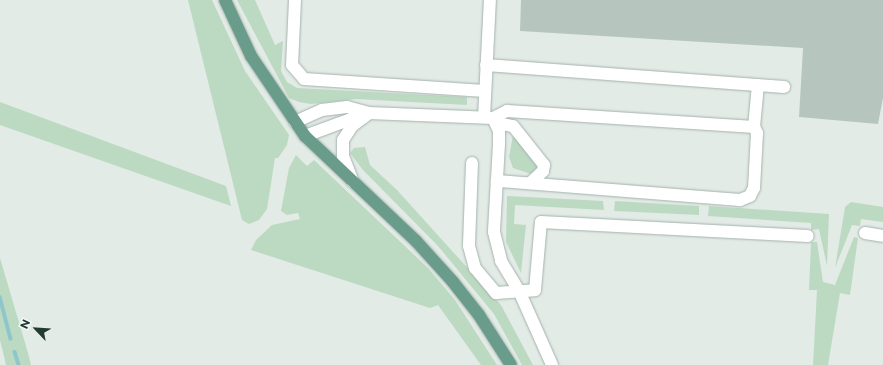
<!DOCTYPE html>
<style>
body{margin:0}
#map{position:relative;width:883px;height:365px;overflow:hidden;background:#e2ebe6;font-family:Montserrat,sans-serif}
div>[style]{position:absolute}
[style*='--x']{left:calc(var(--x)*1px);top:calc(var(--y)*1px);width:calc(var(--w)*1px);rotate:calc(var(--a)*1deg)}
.green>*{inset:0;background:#bcdac2}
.stream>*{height:3.5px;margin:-1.75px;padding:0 1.75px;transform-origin:1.75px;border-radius:1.75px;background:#8fc6cb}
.building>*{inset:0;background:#b7c5bf}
.roads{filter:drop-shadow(0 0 1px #a5b2ac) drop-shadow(0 0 1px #a5b2ac)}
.minor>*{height:12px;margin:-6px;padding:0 6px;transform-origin:6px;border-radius:6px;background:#fff}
.major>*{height:12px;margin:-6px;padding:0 6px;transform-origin:6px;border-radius:6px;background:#6a9c8c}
span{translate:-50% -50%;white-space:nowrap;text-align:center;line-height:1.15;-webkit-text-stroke:3px #f2f7f4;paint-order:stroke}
.north{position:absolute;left:16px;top:309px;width:40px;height:40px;-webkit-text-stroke:3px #f2f7f4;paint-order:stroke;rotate:295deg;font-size:11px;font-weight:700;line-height:16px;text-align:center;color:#233a32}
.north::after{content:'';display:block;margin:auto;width:14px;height:18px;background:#233a32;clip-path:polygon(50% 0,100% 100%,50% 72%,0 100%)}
</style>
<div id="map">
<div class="green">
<div style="clip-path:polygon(188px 0,212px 0,245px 71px,289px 135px,287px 145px,278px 158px,275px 158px,267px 209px,259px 220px,249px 224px,242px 220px)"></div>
<div style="clip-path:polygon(237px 0,255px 0,275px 45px,283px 41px,281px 71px,287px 82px,297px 88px,467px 97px,467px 105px,356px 99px,311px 104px,299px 102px,289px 98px)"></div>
<div style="clip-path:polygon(0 102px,226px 186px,231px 206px,0 125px)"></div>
<div style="clip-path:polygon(513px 135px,541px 168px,531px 174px,513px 168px,509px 157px)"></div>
<div style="clip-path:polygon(365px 147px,370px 165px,397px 190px,501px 305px,533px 365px,522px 365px,494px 314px,438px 246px,363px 170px,350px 153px,354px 148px)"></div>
<div style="clip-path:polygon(296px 155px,307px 166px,314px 160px,428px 268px,455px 300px,497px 365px,481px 365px,438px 305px,430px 308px,251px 250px,256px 240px,272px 225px,300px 219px,298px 213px,287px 215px,281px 211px,289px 168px)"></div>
<div style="clip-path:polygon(507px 196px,603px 201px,604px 210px,515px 205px,514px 224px,526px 225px,521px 273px,506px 242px)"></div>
<div style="clip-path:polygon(615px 201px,699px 206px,699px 215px,614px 211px)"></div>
<div style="clip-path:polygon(851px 202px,883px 207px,883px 222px,861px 219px,860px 226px,852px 225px,835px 268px,845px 207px)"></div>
<div style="clip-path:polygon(709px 206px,829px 214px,827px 266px,819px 229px,811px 230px,811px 223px,708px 216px)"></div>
<div style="clip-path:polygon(854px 237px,858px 238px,850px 295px,840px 293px,828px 365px,813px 365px,817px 290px,809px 290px,811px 242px,817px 242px,823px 282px,835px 285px)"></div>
<div style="clip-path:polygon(0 258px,28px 353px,31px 365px,6px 365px,0 340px)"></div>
</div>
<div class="stream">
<div style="--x:0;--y:297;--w:43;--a:75.3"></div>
<div style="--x:15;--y:352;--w:14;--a:73"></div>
</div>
<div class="building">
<div style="clip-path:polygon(521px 0,883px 0,883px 98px,878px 124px,799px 117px,803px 48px,520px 31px)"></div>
</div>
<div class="roads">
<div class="minor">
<div style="--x:295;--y:0;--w:65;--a:92.6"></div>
<div style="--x:292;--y:65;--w:18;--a:49"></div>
<div style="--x:304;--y:79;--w:181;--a:3.8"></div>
<div style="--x:486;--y:65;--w:299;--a:4.2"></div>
<div style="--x:484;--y:117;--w:117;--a:-87.1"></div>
<div style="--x:493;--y:118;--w:14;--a:65"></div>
<div style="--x:499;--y:131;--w:13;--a:90"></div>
<div style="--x:499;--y:144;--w:88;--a:93.3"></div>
<div style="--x:494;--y:232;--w:30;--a:76"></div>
<div style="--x:501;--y:261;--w:37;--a:59"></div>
<div style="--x:520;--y:293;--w:79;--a:66"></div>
<div style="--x:295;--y:122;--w:30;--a:-24"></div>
<div style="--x:322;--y:110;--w:25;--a:-7"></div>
<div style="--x:347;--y:107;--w:23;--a:15"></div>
<div style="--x:369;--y:113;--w:124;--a:2.3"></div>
<div style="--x:493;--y:118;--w:16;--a:-27"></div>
<div style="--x:507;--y:111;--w:248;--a:3.7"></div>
<div style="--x:754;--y:127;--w:7;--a:63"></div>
<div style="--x:757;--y:133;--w:55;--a:93.1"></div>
<div style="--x:754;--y:188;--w:9;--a:117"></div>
<div style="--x:750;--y:196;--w:11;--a:158"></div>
<div style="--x:740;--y:200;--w:244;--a:-175.5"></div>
<div style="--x:497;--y:123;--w:16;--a:11"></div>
<div style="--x:513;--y:126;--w:50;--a:51.5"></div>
<div style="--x:544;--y:165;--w:6;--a:99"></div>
<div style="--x:543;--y:171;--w:18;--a:137"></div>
<div style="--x:754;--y:127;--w:42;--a:-84.6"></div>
<div style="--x:305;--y:136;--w:61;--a:-20.2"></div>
<div style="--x:472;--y:163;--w:83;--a:92.1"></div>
<div style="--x:469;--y:246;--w:23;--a:75"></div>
<div style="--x:475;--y:268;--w:33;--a:50"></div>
<div style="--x:496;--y:293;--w:39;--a:-4"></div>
<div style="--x:535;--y:290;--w:68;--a:-85"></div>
<div style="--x:541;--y:222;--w:267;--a:3"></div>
<div style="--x:353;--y:182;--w:28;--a:-111"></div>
<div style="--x:343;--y:156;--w:16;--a:-90"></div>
<div style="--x:343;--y:140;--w:17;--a:-57"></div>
<div style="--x:352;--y:126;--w:21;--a:-37"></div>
<div style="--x:865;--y:233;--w:18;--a:9"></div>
</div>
<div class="major">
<div style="--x:225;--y:0;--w:62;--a:65.1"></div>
<div style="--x:251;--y:56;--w:97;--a:56"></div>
<div style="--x:305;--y:136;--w:153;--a:43.4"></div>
<div style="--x:416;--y:241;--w:55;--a:47.9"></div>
<div style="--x:453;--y:282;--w:42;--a:51.8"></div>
<div style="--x:479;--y:315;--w:59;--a:57.4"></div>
</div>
</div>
<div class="north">N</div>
</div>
